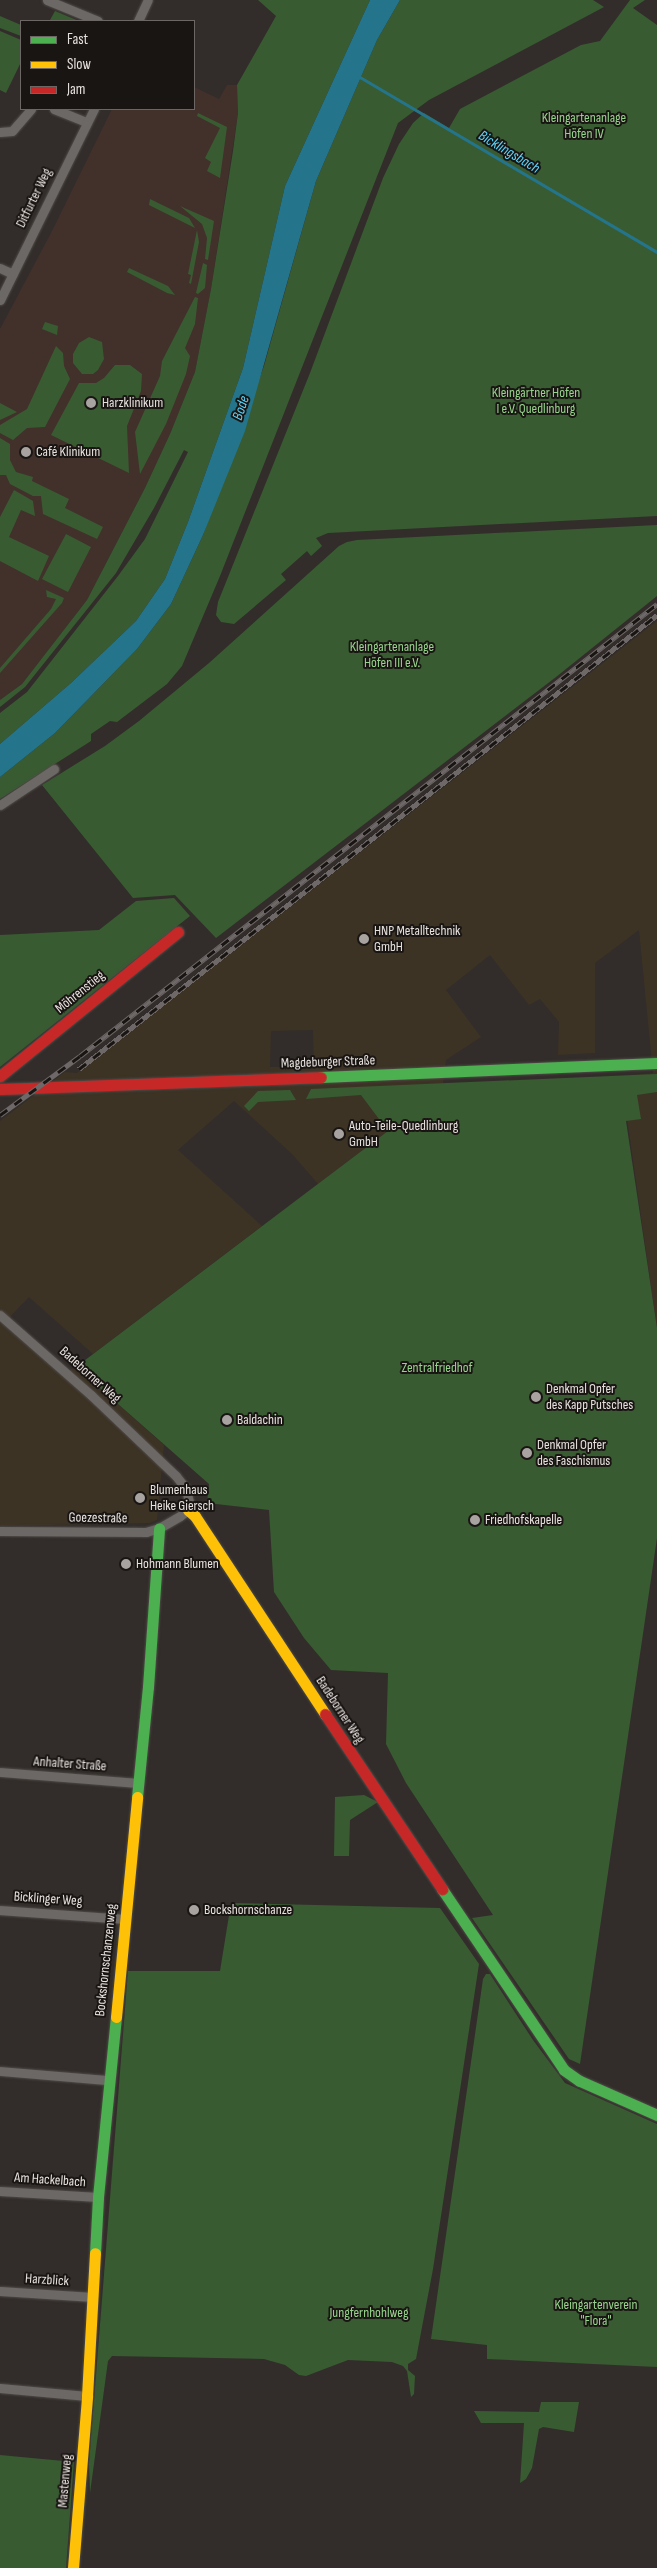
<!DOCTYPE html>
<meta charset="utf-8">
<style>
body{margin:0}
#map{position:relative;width:657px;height:2568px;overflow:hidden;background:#322d2a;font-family:"Sofia Sans Condensed",sans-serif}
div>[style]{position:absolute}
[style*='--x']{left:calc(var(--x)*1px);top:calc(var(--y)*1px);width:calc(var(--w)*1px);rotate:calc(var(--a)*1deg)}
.commercial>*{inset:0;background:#3c3325}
.medical>*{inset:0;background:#42302b}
.green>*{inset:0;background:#395b32}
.water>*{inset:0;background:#24758c}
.stream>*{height:3px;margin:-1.5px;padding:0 1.5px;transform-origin:1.5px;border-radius:1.5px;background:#24758c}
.roads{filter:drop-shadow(0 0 1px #4f4b48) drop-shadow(0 0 1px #4f4b48)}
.street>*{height:9px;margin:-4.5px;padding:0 4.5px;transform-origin:4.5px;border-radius:4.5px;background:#6c6866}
.fast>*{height:11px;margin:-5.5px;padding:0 5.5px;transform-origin:5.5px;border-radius:5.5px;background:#4caf50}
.slow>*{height:11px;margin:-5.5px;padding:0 5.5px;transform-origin:5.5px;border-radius:5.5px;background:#ffc107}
.jam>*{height:11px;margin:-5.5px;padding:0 5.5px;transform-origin:5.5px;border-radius:5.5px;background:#c62828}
.rail>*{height:5px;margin-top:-2.5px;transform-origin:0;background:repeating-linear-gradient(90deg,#191513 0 9px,#6e6968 0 18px);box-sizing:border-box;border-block:1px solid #6e6968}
.dots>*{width:14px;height:14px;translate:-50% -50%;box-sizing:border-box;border:2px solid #191513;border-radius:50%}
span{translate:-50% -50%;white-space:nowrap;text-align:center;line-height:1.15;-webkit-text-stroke:4px #191513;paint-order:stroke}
.park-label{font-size:14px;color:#97d58c}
.street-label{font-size:14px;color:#e8e2df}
.poi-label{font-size:14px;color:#e8e2df}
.left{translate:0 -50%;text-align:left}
.water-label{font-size:15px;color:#5cd5fb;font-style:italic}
.legend{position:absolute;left:20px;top:20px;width:175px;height:90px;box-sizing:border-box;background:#191513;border:1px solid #6c6765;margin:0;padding:6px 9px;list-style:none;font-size:15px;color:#e8e2df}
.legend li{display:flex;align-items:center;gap:10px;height:25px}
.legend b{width:25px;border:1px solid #6c6765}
</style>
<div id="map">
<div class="commercial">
<div style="clip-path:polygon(evenodd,657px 621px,657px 1328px,622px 1083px,622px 1076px,653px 1073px,639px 930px,595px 963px,595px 1053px,558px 1055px,559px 1022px,540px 999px,529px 1005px,490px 955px,446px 990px,481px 1037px,446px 1060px,442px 1090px,318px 1184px,292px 1154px,234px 1101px,178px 1150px,262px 1226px,93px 1354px,29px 1297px,9px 1318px,68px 1371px,76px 1367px,164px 1445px,157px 1520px,150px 1523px,0 1526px,0 1121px,65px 1072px,77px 1073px,657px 621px,313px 1030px,314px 1067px,270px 1067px,271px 1031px,313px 1030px)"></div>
</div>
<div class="medical">
<div style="clip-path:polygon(227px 85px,237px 85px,238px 113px,211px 289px,195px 372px,170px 434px,145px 488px,87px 600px,22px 684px,0 700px,0 329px,52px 231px,112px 109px,194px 109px,194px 87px,219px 99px)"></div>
</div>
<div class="green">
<div style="clip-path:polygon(258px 0,370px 0,285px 186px,243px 368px,188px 522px,165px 579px,136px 621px,71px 683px,0 744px,0 713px,27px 692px,118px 576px,145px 539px,188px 452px,184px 450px,154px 508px,116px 573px,25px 687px,0 707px,0 700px,22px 684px,87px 600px,145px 488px,170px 434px,195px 372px,211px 289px,233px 151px,238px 113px,237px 85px,276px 16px)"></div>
<div style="clip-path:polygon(400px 0,593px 0,604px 7px,429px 100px,398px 123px,220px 576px,182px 666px,167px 684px,117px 722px,110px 721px,91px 734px,91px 741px,0 799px,0 777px,55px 733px,137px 649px,171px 604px,203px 535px,264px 366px,316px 181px,377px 40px)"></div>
<div style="clip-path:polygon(630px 0,645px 0,633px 8px,657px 25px,657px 516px,328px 533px,316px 538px,322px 546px,311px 556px,307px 551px,281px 574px,286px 580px,234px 624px,221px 622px,216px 615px,218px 602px,310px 373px,383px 178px,399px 144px,413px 123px,424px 113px,449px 128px,460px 109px,581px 45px,600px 41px)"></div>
<div style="clip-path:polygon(55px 11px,79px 21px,53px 21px,50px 20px)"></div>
<div style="clip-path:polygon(0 16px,21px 25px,21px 36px,0 28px)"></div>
<div style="clip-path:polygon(0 31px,21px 40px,21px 62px,6px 93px,0 90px)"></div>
<div style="clip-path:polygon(198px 113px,227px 127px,220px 178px,207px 171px,211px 162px,205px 158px,220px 128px,197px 116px)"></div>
<div style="clip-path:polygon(150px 199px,189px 218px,195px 228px,149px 205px)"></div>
<div style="clip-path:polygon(180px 206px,214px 221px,208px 260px,205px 259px,207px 238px,202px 224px)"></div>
<div style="clip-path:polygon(197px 230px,199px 242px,191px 284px,189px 283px,191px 275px,188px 274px)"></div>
<div style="clip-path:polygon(203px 263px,207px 265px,205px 288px,198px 294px,196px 293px)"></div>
<div style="clip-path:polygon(129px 268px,168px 286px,175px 295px,167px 293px,127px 272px)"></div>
<div style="clip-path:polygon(195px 297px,198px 298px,195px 324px,185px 348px,190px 356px,186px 374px,166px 424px,140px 474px,135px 432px,160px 376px,162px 361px)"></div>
<div style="clip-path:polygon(45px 322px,58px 326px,57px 335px,42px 329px)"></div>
<div style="clip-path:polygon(89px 337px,102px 342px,104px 359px,98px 370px,93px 374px,82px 374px,73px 363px,73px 354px,79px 343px)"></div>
<div style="clip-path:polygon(56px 346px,63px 353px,64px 366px,70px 379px,45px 427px,27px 428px,13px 440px,0 433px,0 425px,27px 409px)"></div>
<div style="clip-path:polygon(115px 365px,130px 365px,142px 374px,141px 391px,127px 426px,129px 473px,51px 435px,79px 383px,96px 383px,104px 378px)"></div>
<div style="clip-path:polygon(0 403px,17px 412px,0 420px)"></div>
<div style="clip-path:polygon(0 438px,10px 444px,10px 460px,16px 472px,33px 477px,32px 481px,69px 499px,65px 508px,103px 527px,97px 539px,43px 514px,41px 496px,33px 496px,10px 484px,6px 475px,0 475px)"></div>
<div style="clip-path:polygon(14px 490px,33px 501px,35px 516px,21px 510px,9px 537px,49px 556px,38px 581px,0 561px,0 517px)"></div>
<div style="clip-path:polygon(657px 525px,657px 596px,556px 677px,216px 938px,175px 895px,133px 898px,42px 785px,105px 746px,139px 721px,209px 663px,339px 546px,347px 542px,357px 540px)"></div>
<div style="clip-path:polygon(66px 534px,91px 547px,68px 592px,42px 579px)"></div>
<div style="clip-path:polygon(46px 590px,64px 598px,62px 603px,0 673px,0 668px,51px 609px,56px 599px,47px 597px)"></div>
<div style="clip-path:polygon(174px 898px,190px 916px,0 1067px,0 935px,99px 930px,136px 901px)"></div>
<div style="clip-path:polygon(657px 1074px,657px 1092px,637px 1095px,641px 1119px,626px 1121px,657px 1328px,657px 1538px,580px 2064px,569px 2059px,472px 1918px,493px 1915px,406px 1783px,386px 1744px,388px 1673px,331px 1670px,304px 1638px,274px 1592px,269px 1510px,207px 1503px,209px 1484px,76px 1367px,388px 1131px,361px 1095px,306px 1099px,311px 1089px)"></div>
<div style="clip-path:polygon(290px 1090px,296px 1100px,258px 1102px,249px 1111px,244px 1106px,258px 1091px)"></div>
<div style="clip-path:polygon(364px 1795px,378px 1802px,350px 1820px,349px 1856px,334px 1856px,335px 1797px)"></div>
<div style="clip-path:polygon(231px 1903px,440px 1908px,479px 1964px,433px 2269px,416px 2359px,408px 2364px,408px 2370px,415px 2376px,414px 2394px,411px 2397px,407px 2371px,403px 2366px,392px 2362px,348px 2360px,306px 2376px,299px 2375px,285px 2365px,264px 2359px,112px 2356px,108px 2361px,90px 2493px,89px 2464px,128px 1971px,220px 1971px)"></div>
<div style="clip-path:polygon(486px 1974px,490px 1974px,533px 2040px,565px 2083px,657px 2124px,657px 2367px,487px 2359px,487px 2345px,431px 2339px,483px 1979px)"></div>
<div style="clip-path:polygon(541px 2402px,579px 2402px,574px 2432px,543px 2427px,539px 2429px,532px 2468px,526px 2479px,520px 2483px,524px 2423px,481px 2423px,474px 2411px,539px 2412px)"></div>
<div style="clip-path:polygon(0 2455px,74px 2462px,66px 2568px,0 2568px)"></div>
</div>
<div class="water">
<div style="clip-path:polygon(370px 0,400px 0,377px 40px,316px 181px,245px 431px,203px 535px,171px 604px,137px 649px,55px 733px,0 777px,0 744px,71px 683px,136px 621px,165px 579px,188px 522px,243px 368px,285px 186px)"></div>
</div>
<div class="stream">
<div style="--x:358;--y:76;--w:347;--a:30.5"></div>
</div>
<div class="roads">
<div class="street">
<div style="--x:47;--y:0;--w:55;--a:22.4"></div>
<div style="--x:138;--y:21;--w:23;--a:-65"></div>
<div style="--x:54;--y:109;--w:35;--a:22"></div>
<div style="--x:0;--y:132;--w:12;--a:-5"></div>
<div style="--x:12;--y:131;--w:29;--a:-49"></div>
<div style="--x:0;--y:268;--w:14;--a:25"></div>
<div style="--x:0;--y:300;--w:213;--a:-63.8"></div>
<div style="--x:0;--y:805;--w:65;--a:-33.7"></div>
<div style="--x:0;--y:1315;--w:121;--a:41.3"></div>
<div style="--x:91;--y:1395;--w:117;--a:43.6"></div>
<div style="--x:176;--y:1476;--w:16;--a:52"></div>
<div style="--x:186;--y:1489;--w:13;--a:77"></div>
<div style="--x:189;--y:1502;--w:8;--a:97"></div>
<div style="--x:188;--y:1510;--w:10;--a:143"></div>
<div style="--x:180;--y:1516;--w:24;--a:150"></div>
<div style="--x:159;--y:1528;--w:14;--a:163"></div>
<div style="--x:146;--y:1532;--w:146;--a:-179.6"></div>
<div style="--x:0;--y:1772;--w:137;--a:4.6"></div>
<div style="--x:0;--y:1910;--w:125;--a:4.1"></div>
<div style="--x:0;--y:2071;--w:108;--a:4.8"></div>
<div style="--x:0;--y:2191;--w:98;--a:3.5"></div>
<div style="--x:0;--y:2291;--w:93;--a:3.7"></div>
<div style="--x:0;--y:2388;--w:87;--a:5.3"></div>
</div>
<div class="fast">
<div style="--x:321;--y:1077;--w:336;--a:-2.4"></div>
<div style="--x:137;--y:1797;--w:111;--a:-84.3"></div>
<div style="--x:148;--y:1687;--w:159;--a:-86"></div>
<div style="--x:442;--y:1889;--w:218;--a:56"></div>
<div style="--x:564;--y:2070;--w:19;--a:35"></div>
<div style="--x:580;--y:2081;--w:84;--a:23.8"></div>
<div style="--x:95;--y:2253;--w:56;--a:-86.9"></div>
<div style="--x:98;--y:2197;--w:181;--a:-84.3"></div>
</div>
<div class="slow">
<div style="--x:188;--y:1510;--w:9;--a:41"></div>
<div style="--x:195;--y:1516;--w:237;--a:56.7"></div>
<div style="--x:116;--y:2017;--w:221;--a:-84.5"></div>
<div style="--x:73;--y:2568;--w:173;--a:-85.3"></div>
<div style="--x:87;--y:2396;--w:143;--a:-86.8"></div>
</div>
<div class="jam">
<div style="--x:0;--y:1076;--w:229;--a:-39"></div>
<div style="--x:0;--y:1089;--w:321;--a:-2.1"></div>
<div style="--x:325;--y:1714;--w:211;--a:56.2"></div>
</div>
</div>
<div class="rail">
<div style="--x:79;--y:1069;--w:735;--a:-38.15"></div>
<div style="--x:0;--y:1115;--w:99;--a:-36.4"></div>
<div style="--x:80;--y:1056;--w:733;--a:-38.07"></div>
</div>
<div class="dots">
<div style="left:91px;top:403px;background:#a8a3a0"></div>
<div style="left:26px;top:452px;background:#a8a3a0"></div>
<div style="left:364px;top:939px;background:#a8a3a0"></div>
<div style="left:339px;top:1134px;background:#a8a3a0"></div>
<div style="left:536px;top:1397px;background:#a8a3a0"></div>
<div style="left:227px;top:1420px;background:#a8a3a0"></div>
<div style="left:527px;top:1453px;background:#a8a3a0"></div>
<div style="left:140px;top:1498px;background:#a8a3a0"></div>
<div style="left:475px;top:1520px;background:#a8a3a0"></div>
<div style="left:126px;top:1564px;background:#a8a3a0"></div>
<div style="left:194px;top:1910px;background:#a8a3a0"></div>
</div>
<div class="park-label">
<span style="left:584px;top:126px">Kleingartenanlage<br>Höfen IV</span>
<span style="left:536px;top:401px">Kleingärtner Höfen<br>I e.V. Quedlinburg</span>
<span style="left:392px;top:655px">Kleingartenanlage<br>Höfen III e.V.</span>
<span style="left:437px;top:1368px">Zentralfriedhof</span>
<span style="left:596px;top:2313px">Kleingartenverein<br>"Flora"</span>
<span style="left:369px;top:2313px">Jungfernhohlweg</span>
</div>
<div class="street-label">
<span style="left:34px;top:198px;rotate:-64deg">Ditfurter Weg</span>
<span style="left:80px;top:992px;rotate:-39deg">Möhrenstieg</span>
<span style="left:328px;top:1062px;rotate:-2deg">Magdeburger Straße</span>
<span style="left:90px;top:1375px;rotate:42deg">Badeborner Weg</span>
<span style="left:98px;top:1518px;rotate:1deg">Goezestraße</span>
<span style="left:340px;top:1710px;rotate:57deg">Badeborner Weg</span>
<span style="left:70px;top:1764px;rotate:4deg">Anhalter Straße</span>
<span style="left:48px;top:1899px;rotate:4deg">Bicklinger Weg</span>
<span style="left:106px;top:1960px;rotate:-84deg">Bockshornschanzenweg</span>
<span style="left:50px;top:2180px;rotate:4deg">Am Hackelbach</span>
<span style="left:47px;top:2280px;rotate:4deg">Harzblick</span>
<span style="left:65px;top:2481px;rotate:-85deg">Mastenweg</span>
</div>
<div class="poi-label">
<span class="left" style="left:102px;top:403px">Harzklinikum</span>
<span class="left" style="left:36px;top:452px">Café Klinikum</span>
<span class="left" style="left:374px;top:939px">HNP Metalltechnik<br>GmbH</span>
<span class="left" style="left:349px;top:1134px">Auto-Teile-Quedlinburg<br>GmbH</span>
<span class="left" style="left:546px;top:1397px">Denkmal Opfer<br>des Kapp Putsches</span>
<span class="left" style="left:237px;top:1420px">Baldachin</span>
<span class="left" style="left:537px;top:1453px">Denkmal Opfer<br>des Faschismus</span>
<span class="left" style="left:150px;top:1498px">Blumenhaus<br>Heike Giersch</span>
<span class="left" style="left:485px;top:1520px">Friedhofskapelle</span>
<span class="left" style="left:136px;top:1564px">Hohmann Blumen</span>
<span class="left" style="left:204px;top:1910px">Bockshornschanze</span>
</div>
<div class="water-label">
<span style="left:509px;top:152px;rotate:31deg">Bicklingsbach</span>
<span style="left:241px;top:408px;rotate:-72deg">Bode</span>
</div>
<ul class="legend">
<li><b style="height:6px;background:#4caf50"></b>Fast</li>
<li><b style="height:6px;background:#ffc107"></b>Slow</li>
<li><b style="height:6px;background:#c62828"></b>Jam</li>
</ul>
</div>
